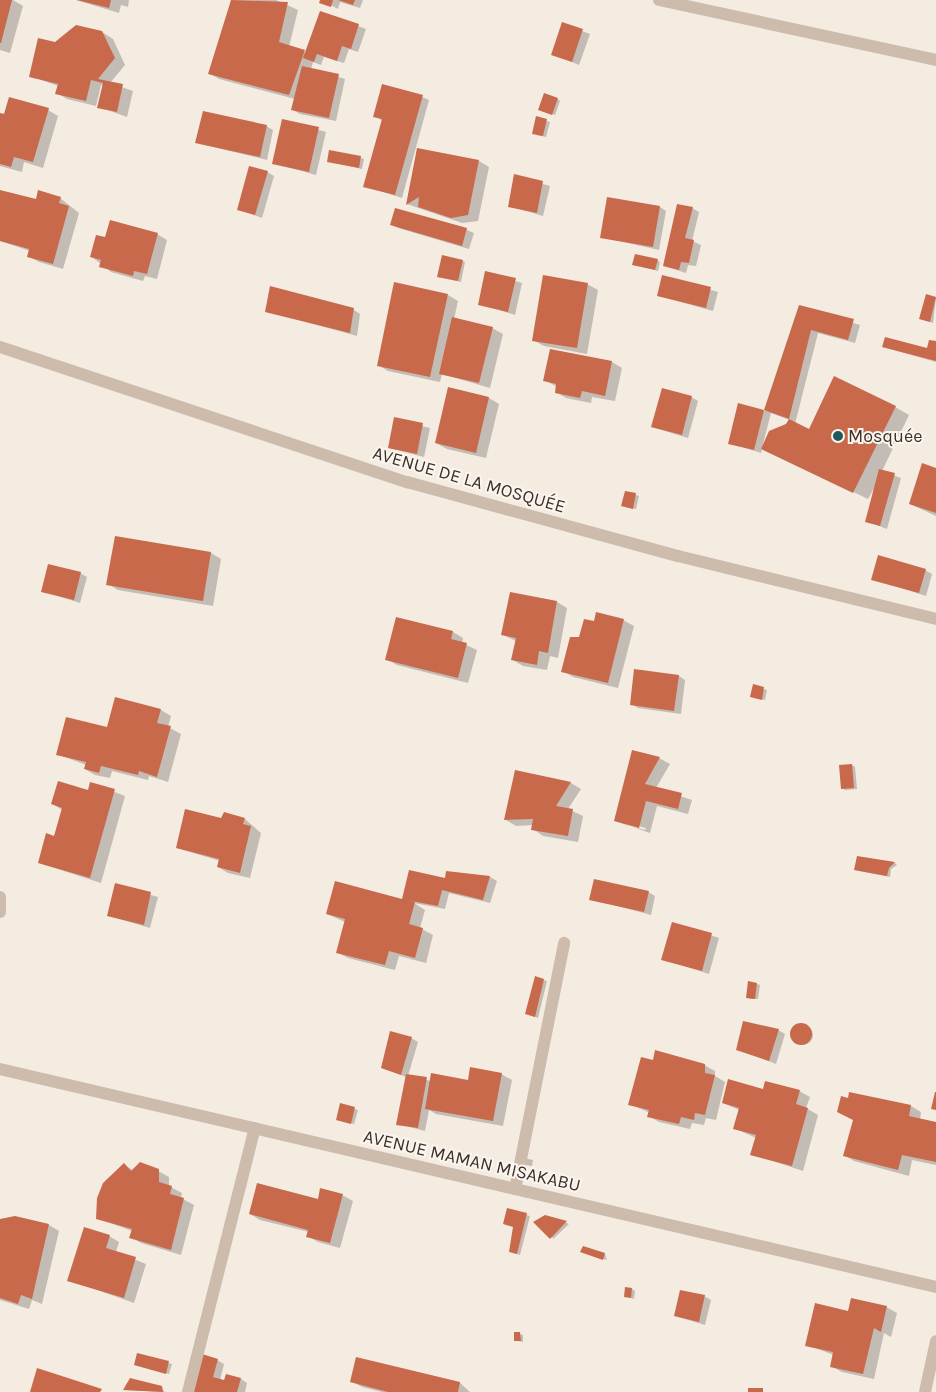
<!DOCTYPE html>
<meta charset="utf-8">
<style>
body{margin:0}
#map{position:relative;width:936px;height:1392px;overflow:hidden;background:#f4ebe1;font-family:Karla,sans-serif}
div>[style]{position:absolute}
[style*='--x']{left:calc(var(--x)*1px);top:calc(var(--y)*1px);width:calc(var(--w)*1px);rotate:calc(var(--a)*1deg)}
.shadow>*{inset:0;background:#0003}
.round{border-radius:50%}
.building>*{inset:0;background:#c8694b}
.street>*{height:12px;margin:-6px;padding:0 6px;transform-origin:6px;border-radius:6px;background:#cdbbac}
.dots>*{width:14px;height:14px;translate:-50% -50%;box-sizing:border-box;border:2px solid #fbf5ee;border-radius:50%}
span{translate:-50% -50%;white-space:nowrap;text-align:center;line-height:1.15;-webkit-text-stroke:4px #fbf5ee;paint-order:stroke}
.poi-label{font-size:18px;color:#3b302b}
.left{translate:0 -50%;text-align:left}
.street-label{font-size:18px;color:#3b302b}
</style>
<div id="map">
<div class="shadow">
<div style="clip-path:polygon(0 0,13px 0,23px 6px,10px 53px,0 50px)"></div>
<div style="clip-path:polygon(76px 0,129px 0,128px 7px,121px 5px,119px 13px)"></div>
<div style="clip-path:polygon(232px 0,276px 0,298px 10px,289px 47px,306px 53px,321px 12px,366px 29px,358px 52px,349px 49px,344px 63px,324px 57px,321px 65px,313px 62px,311px 69px,345px 79px,336px 121px,300px 114px,293px 110px,295px 99px,219px 79px,209px 73px)"></div>
<div style="clip-path:polygon(322px 0,363px 0,360px 8px,340px 2px,338px 9px)"></div>
<div style="clip-path:polygon(563px 24px,590px 34px,579px 65px,553px 54px)"></div>
<div style="clip-path:polygon(102px 32px,113px 39px,125px 65px,110px 83px,133px 91px,127px 117px,99px 107px,104px 86px,101px 85px,96px 106px,67px 99px,57px 93px,58px 86px,31px 76px,55px 43px)"></div>
<div style="clip-path:polygon(422px 97px,429px 100px,402px 198px,365px 186px,383px 121px,374px 116px)"></div>
<div style="clip-path:polygon(558px 99px,560px 101px,555px 115px,542px 111px)"></div>
<div style="clip-path:polygon(48px 110px,58px 116px,43px 168px,24px 162px,22px 172px,0 166px,0 114px)"></div>
<div style="clip-path:polygon(537px 118px,550px 122px,546px 137px,536px 135px)"></div>
<div style="clip-path:polygon(283px 120px,326px 132px,316px 175px,273px 163px)"></div>
<div style="clip-path:polygon(266px 126px,273px 130px,267px 160px,197px 143px)"></div>
<div style="clip-path:polygon(418px 150px,479px 161px,489px 167px,478px 221px,462px 223px,407px 204px)"></div>
<div style="clip-path:polygon(361px 158px,364px 159px,362px 169px,328px 161px)"></div>
<div style="clip-path:polygon(267px 172px,274px 176px,262px 218px,238px 209px)"></div>
<div style="clip-path:polygon(515px 176px,550px 186px,543px 216px,509px 206px)"></div>
<div style="clip-path:polygon(0 191px,37px 201px,60px 198px,79px 213px,63px 269px,39px 262px,28px 256px,30px 251px,0 241px)"></div>
<div style="clip-path:polygon(660px 207px,666px 211px,659px 250px,601px 237px)"></div>
<div style="clip-path:polygon(692px 208px,699px 212px,692px 241px,701px 245px,696px 266px,688px 265px,686px 273px,664px 266px)"></div>
<div style="clip-path:polygon(395px 209px,467px 230px,474px 233px,469px 249px,398px 228px,391px 224px)"></div>
<div style="clip-path:polygon(157px 234px,167px 240px,157px 279px,145px 276px,143px 281px,111px 272px,92px 257px,106px 238px)"></div>
<div style="clip-path:polygon(657px 260px,660px 262px,658px 271px,633px 264px)"></div>
<div style="clip-path:polygon(462px 261px,465px 262px,461px 282px,438px 277px)"></div>
<div style="clip-path:polygon(486px 273px,522px 283px,515px 315px,479px 304px)"></div>
<div style="clip-path:polygon(663px 277px,718px 292px,713px 311px,659px 296px)"></div>
<div style="clip-path:polygon(587px 284px,598px 290px,587px 354px,544px 346px,533px 340px)"></div>
<div style="clip-path:polygon(448px 295px,458px 301px,454px 319px,492px 328px,503px 334px,490px 388px,442px 374px,440px 382px,388px 371px,378px 365px)"></div>
<div style="clip-path:polygon(927px 295px,936px 298px,933px 323px,920px 319px)"></div>
<div style="clip-path:polygon(evenodd,800px 307px,860px 325px,855px 343px,818px 333px,795px 424px,809px 430px,895px 407px,909px 415px,882px 471px,901px 478px,887px 529px,866px 521px,876px 485px,868px 499px,762px 448px,761px 453px,730px 443px,739px 405px,765px 411px,800px 307px,771px 413px,790px 420px,764px 444px,763px 444px,771px 413px)"></div>
<div style="clip-path:polygon(354px 310px,360px 314px,357px 336px,266px 311px)"></div>
<div style="clip-path:polygon(936px 343px,936px 362px,883px 347px,928px 350px)"></div>
<div style="clip-path:polygon(551px 350px,612px 362px,622px 368px,615px 401px,592px 397px,591px 403px,566px 398px,556px 392px,557px 387px,545px 380px)"></div>
<div style="clip-path:polygon(449px 389px,489px 398px,499px 404px,486px 458px,447px 449px,436px 443px)"></div>
<div style="clip-path:polygon(691px 397px,698px 401px,688px 438px,652px 427px)"></div>
<div style="clip-path:polygon(395px 419px,430px 428px,424px 457px,389px 448px)"></div>
<div style="clip-path:polygon(936px 469px,936px 516px,910px 504px)"></div>
<div style="clip-path:polygon(626px 492px,639px 496px,636px 509px,626px 507px)"></div>
<div style="clip-path:polygon(211px 553px,221px 559px,213px 606px,118px 590px,108px 584px)"></div>
<div style="clip-path:polygon(925px 570px,932px 574px,926px 596px,873px 579px)"></div>
<div style="clip-path:polygon(80px 573px,87px 577px,80px 603px,42px 591px)"></div>
<div style="clip-path:polygon(511px 594px,557px 602px,567px 608px,558px 658px,550px 656px,547px 670px,523px 666px,513px 660px,516px 641px,503px 635px)"></div>
<div style="clip-path:polygon(623px 620px,634px 626px,618px 688px,573px 677px,563px 671px,580px 638px,594px 623px)"></div>
<div style="clip-path:polygon(453px 632px,463px 638px,462px 643px,477px 650px,468px 683px,397px 665px,387px 659px)"></div>
<div style="clip-path:polygon(679px 676px,685px 680px,681px 714px,638px 708px,631px 704px)"></div>
<div style="clip-path:polygon(754px 686px,767px 690px,765px 700px,751px 696px)"></div>
<div style="clip-path:polygon(161px 710px,171px 716px,168px 727px,181px 734px,168px 782px,149px 776px,148px 780px,112px 771px,110px 778px,95px 775px,85px 769px,86px 765px,57px 754px,108px 729px)"></div>
<div style="clip-path:polygon(evenodd,659px 758px,670px 764px,656px 788px,692px 800px,688px 814px,657px 806px,650px 833px,615px 821px,659px 758px,625px 823px,646px 828px,645px 830px,625px 825px,625px 823px)"></div>
<div style="clip-path:polygon(852px 765px,855px 767px,857px 789px,845px 790px,842px 788px)"></div>
<div style="clip-path:polygon(516px 772px,571px 783px,581px 789px,568px 809px,583px 816px,578px 842px,543px 836px,533px 829px,533px 825px,516px 826px,506px 820px)"></div>
<div style="clip-path:polygon(91px 783px,125px 796px,101px 883px,39px 863px,55px 837px,62px 810px,53px 804px,89px 791px)"></div>
<div style="clip-path:polygon(222px 819px,245px 819px,261px 833px,250px 878px,228px 873px,218px 867px,220px 861px,177px 848px)"></div>
<div style="clip-path:polygon(858px 857px,895px 863px,897px 865px,891px 869px,890px 877px,859px 871px,856px 870px)"></div>
<div style="clip-path:polygon(447px 872px,490px 877px,497px 881px,490px 903px,449px 893px,445px 909px,414px 903px,425px 910px,420px 928px,433px 935px,426px 963px,399px 956px,395px 970px,348px 958px,337px 952px,345px 922px,327px 914px,409px 901px,404px 898px,446px 880px)"></div>
<div style="clip-path:polygon(116px 885px,158px 897px,150px 928px,109px 916px)"></div>
<div style="clip-path:polygon(648px 892px,655px 896px,651px 915px,591px 899px)"></div>
<div style="clip-path:polygon(673px 923px,719px 938px,709px 974px,662px 959px)"></div>
<div style="clip-path:polygon(536px 978px,547px 981px,538px 1018px,527px 1014px)"></div>
<div style="clip-path:polygon(757px 984px,760px 985px,758px 999px,750px 999px,747px 997px)"></div>
<div class="round" style="left:793px;top:1025px;width:20px;height:20px"></div>
<div style="clip-path:polygon(778px 1030px,785px 1034px,776px 1064px,737px 1049px)"></div>
<div style="clip-path:polygon(411px 1038px,418px 1042px,408px 1076px,431px 1081px,469px 1082px,501px 1074px,512px 1080px,503px 1126px,436px 1114px,429px 1110px,425px 1131px,398px 1124px,406px 1077px,383px 1068px)"></div>
<div style="clip-path:polygon(654px 1062px,704px 1065px,715px 1071px,715px 1076px,725px 1082px,716px 1120px,706px 1118px,704px 1125px,692px 1123px,690px 1129px,659px 1122px,649px 1116px,650px 1113px,630px 1104px)"></div>
<div style="clip-path:polygon(799px 1091px,810px 1097px,806px 1108px,818px 1115px,803px 1171px,751px 1154px,756px 1138px,734px 1128px,739px 1110px,723px 1103px)"></div>
<div style="clip-path:polygon(341px 1105px,358px 1110px,354px 1124px,337px 1119px)"></div>
<div style="clip-path:polygon(911px 1106px,921px 1112px,920px 1120px,936px 1123px,936px 1165px,912px 1160px,909px 1176px,854px 1161px,844px 1155px,855px 1120px)"></div>
<div style="clip-path:polygon(523px 1158px,533px 1160px,532px 1166px,525px 1165px)"></div>
<div style="clip-path:polygon(124px 1165px,133px 1170px,158px 1171px,169px 1177px,169px 1186px,182px 1193px,181px 1198px,194px 1205px,181px 1255px,141px 1243px,131px 1237px,132px 1231px,97px 1218px)"></div>
<div style="clip-path:polygon(342px 1195px,353px 1201px,340px 1248px,318px 1242px,308px 1236px,309px 1232px,260px 1220px,250px 1214px)"></div>
<div style="clip-path:polygon(508px 1210px,530px 1216px,520px 1255px,513px 1253px,515px 1227px,504px 1224px)"></div>
<div style="clip-path:polygon(545px 1217px,567px 1223px,569px 1224px,553px 1239px)"></div>
<div style="clip-path:polygon(0 1221px,49px 1225px,59px 1231px,42px 1304px,32px 1300px,29px 1309px,0 1300px)"></div>
<div style="clip-path:polygon(109px 1236px,119px 1242px,116px 1252px,146px 1264px,134px 1303px,69px 1280px)"></div>
<div style="clip-path:polygon(584px 1247px,605px 1254px,607px 1260px,585px 1253px)"></div>
<div style="clip-path:polygon(632px 1289px,635px 1291px,634px 1299px,625px 1296px)"></div>
<div style="clip-path:polygon(704px 1296px,711px 1300px,705px 1325px,675px 1316px)"></div>
<div style="clip-path:polygon(886px 1307px,897px 1313px,891px 1337px,884px 1333px,874px 1379px,842px 1372px,831px 1366px,834px 1355px,807px 1345px,849px 1312px)"></div>
<div style="clip-path:polygon(515px 1333px,523px 1335px,523px 1342px,515px 1340px)"></div>
<div style="clip-path:polygon(138px 1355px,172px 1364px,169px 1374px,135px 1365px)"></div>
<div style="clip-path:polygon(357px 1359px,460px 1383px,470px 1392px,382px 1392px,362px 1387px,351px 1381px)"></div>
<div style="clip-path:polygon(217px 1360px,224px 1364px,220px 1380px,225px 1382px,227px 1375px,241px 1379px,247px 1383px,245px 1392px,192px 1392px)"></div>
<div style="clip-path:polygon(161px 1387px,165px 1392px,125px 1390px)"></div>
</div>
<div class="building">
<div style="clip-path:polygon(0 0,12px 0,1px 43px,0 43px)"></div>
<div style="clip-path:polygon(77px 0,111px 0,109px 8px)"></div>
<div style="clip-path:polygon(231px 0,288px 2px,279px 42px,305px 50px,289px 95px,208px 74px)"></div>
<div style="clip-path:polygon(320px 0,333px 0,331px 7px,319px 3px)"></div>
<div style="clip-path:polygon(338px 0,355px 0,353px 5px)"></div>
<div style="clip-path:polygon(320px 11px,359px 24px,351px 49px,342px 46px,337px 61px,317px 54px,314px 62px,303px 58px)"></div>
<div style="clip-path:polygon(562px 22px,583px 29px,572px 62px,551px 55px)"></div>
<div style="clip-path:polygon(76px 25px,102px 31px,115px 58px,98px 79px,123px 84px,117px 112px,97px 108px,103px 83px,91px 80px,86px 101px,55px 94px,58px 84px,29px 77px,38px 38px,55px 42px)"></div>
<div style="clip-path:polygon(302px 66px,339px 74px,329px 118px,291px 110px)"></div>
<div style="clip-path:polygon(382px 84px,423px 95px,395px 195px,363px 187px,382px 119px,373px 117px)"></div>
<div style="clip-path:polygon(544px 93px,558px 98px,552px 115px,538px 110px)"></div>
<div style="clip-path:polygon(9px 97px,49px 108px,33px 162px,14px 157px,11px 167px,0 164px,0 113px,4px 114px)"></div>
<div style="clip-path:polygon(203px 111px,267px 125px,260px 157px,195px 143px)"></div>
<div style="clip-path:polygon(536px 116px,547px 119px,543px 136px,532px 134px)"></div>
<div style="clip-path:polygon(282px 119px,319px 127px,309px 172px,272px 164px)"></div>
<div style="clip-path:polygon(417px 148px,479px 160px,468px 215px,451px 218px,418px 207px,419px 197px,406px 205px)"></div>
<div style="clip-path:polygon(329px 150px,361px 156px,359px 168px,327px 162px)"></div>
<div style="clip-path:polygon(249px 166px,268px 171px,255px 215px,237px 210px)"></div>
<div style="clip-path:polygon(514px 174px,543px 181px,537px 213px,508px 207px)"></div>
<div style="clip-path:polygon(0 190px,36px 199px,38px 190px,61px 197px,59px 203px,69px 206px,53px 264px,27px 257px,29px 249px,0 241px)"></div>
<div style="clip-path:polygon(607px 197px,660px 206px,653px 247px,600px 238px)"></div>
<div style="clip-path:polygon(677px 204px,693px 207px,685px 238px,694px 240px,689px 263px,681px 262px,679px 270px,663px 266px)"></div>
<div style="clip-path:polygon(395px 208px,467px 228px,462px 246px,390px 225px)"></div>
<div style="clip-path:polygon(110px 220px,158px 233px,147px 274px,134px 271px,133px 276px,99px 267px,101px 260px,90px 257px,96px 235px,105px 237px)"></div>
<div style="clip-path:polygon(635px 254px,658px 259px,655px 270px,632px 265px)"></div>
<div style="clip-path:polygon(442px 255px,463px 260px,458px 281px,437px 277px)"></div>
<div style="clip-path:polygon(485px 271px,516px 278px,508px 312px,478px 305px)"></div>
<div style="clip-path:polygon(543px 275px,588px 283px,577px 348px,532px 341px)"></div>
<div style="clip-path:polygon(662px 275px,711px 287px,706px 308px,657px 296px)"></div>
<div style="clip-path:polygon(394px 282px,448px 294px,430px 377px,377px 366px)"></div>
<div style="clip-path:polygon(270px 286px,354px 308px,350px 333px,265px 312px)"></div>
<div style="clip-path:polygon(926px 294px,936px 297px,930px 322px,919px 319px)"></div>
<div style="clip-path:polygon(799px 305px,854px 319px,848px 340px,811px 330px,789px 419px,764px 410px)"></div>
<div style="clip-path:polygon(452px 317px,493px 327px,479px 383px,439px 374px)"></div>
<div style="clip-path:polygon(885px 337px,927px 348px,929px 340px,936px 341px,936px 361px,882px 347px)"></div>
<div style="clip-path:polygon(550px 349px,612px 361px,605px 396px,582px 391px,580px 398px,555px 393px,556px 384px,543px 381px)"></div>
<div style="clip-path:polygon(834px 376px,896px 406px,853px 493px,761px 449px,769px 431px,786px 424px,789px 419px,809px 429px)"></div>
<div style="clip-path:polygon(448px 387px,489px 397px,476px 453px,435px 443px)"></div>
<div style="clip-path:polygon(662px 388px,692px 396px,682px 435px,651px 427px)"></div>
<div style="clip-path:polygon(738px 403px,764px 410px,754px 450px,728px 444px)"></div>
<div style="clip-path:polygon(394px 417px,423px 423px,417px 454px,388px 448px)"></div>
<div style="clip-path:polygon(922px 463px,936px 468px,936px 513px,909px 504px)"></div>
<div style="clip-path:polygon(879px 469px,895px 473px,880px 526px,865px 522px)"></div>
<div style="clip-path:polygon(625px 491px,636px 493px,633px 509px,621px 506px)"></div>
<div style="clip-path:polygon(115px 536px,211px 552px,203px 601px,106px 585px)"></div>
<div style="clip-path:polygon(878px 555px,926px 569px,919px 593px,871px 580px)"></div>
<div style="clip-path:polygon(48px 564px,81px 572px,74px 600px,41px 592px)"></div>
<div style="clip-path:polygon(510px 592px,557px 601px,548px 653px,539px 651px,537px 665px,511px 660px,516px 638px,501px 635px)"></div>
<div style="clip-path:polygon(596px 612px,624px 619px,608px 683px,561px 672px,570px 637px,579px 637px,584px 619px,594px 621px)"></div>
<div style="clip-path:polygon(396px 617px,453px 631px,451px 639px,467px 643px,458px 678px,385px 660px)"></div>
<div style="clip-path:polygon(634px 669px,679px 675px,674px 711px,630px 705px)"></div>
<div style="clip-path:polygon(753px 684px,764px 687px,762px 700px,750px 697px)"></div>
<div style="clip-path:polygon(115px 697px,161px 709px,157px 723px,171px 726px,157px 777px,139px 771px,138px 775px,101px 766px,99px 773px,84px 769px,86px 762px,56px 755px,66px 717px,107px 727px)"></div>
<div style="clip-path:polygon(632px 750px,660px 757px,645px 784px,682px 793px,678px 809px,646px 801px,639px 828px,614px 821px)"></div>
<div style="clip-path:polygon(852px 764px,854px 788px,841px 789px,839px 765px)"></div>
<div style="clip-path:polygon(515px 770px,571px 782px,556px 806px,573px 809px,568px 836px,531px 830px,533px 819px,504px 820px)"></div>
<div style="clip-path:polygon(58px 781px,88px 790px,90px 782px,115px 789px,90px 878px,38px 863px,46px 833px,54px 836px,62px 808px,51px 804px)"></div>
<div style="clip-path:polygon(185px 809px,221px 818px,224px 812px,245px 818px,243px 824px,251px 826px,240px 873px,217px 867px,219px 859px,176px 848px)"></div>
<div style="clip-path:polygon(857px 856px,895px 862px,889px 868px,887px 876px,854px 870px)"></div>
<div style="clip-path:polygon(409px 870px,445px 878px,446px 871px,490px 876px,483px 900px,442px 890px,438px 906px,406px 900px,415px 902px,409px 924px,423px 928px,415px 958px,389px 951px,385px 965px,336px 953px,345px 919px,326px 914px,335px 881px,402px 899px)"></div>
<div style="clip-path:polygon(594px 879px,649px 891px,644px 912px,589px 900px)"></div>
<div style="clip-path:polygon(115px 883px,151px 892px,144px 925px,107px 916px)"></div>
<div style="clip-path:polygon(672px 922px,712px 933px,702px 971px,661px 960px)"></div>
<div style="clip-path:polygon(535px 976px,544px 979px,535px 1017px,525px 1014px)"></div>
<div style="clip-path:polygon(748px 981px,757px 983px,755px 999px,746px 998px)"></div>
<div style="clip-path:polygon(743px 1021px,779px 1029px,769px 1061px,736px 1050px)"></div>
<div class="round" style="left:790px;top:1023px;width:22px;height:22px"></div>
<div style="clip-path:polygon(390px 1031px,412px 1037px,401px 1075px,381px 1068px)"></div>
<div style="clip-path:polygon(655px 1050px,705px 1064px,705px 1073px,715px 1075px,705px 1115px,695px 1113px,694px 1120px,681px 1117px,679px 1124px,647px 1117px,649px 1110px,628px 1105px,641px 1057px,653px 1060px)"></div>
<div style="clip-path:polygon(470px 1067px,502px 1073px,493px 1121px,425px 1109px,431px 1073px,468px 1080px)"></div>
<div style="clip-path:polygon(406px 1074px,427px 1077px,418px 1128px,396px 1125px)"></div>
<div style="clip-path:polygon(728px 1079px,763px 1089px,765px 1081px,800px 1090px,796px 1104px,808px 1108px,792px 1166px,750px 1155px,756px 1135px,733px 1129px,739px 1108px,722px 1103px)"></div>
<div style="clip-path:polygon(849px 1092px,911px 1105px,909px 1116px,936px 1122px,936px 1162px,902px 1155px,898px 1170px,843px 1156px,853px 1120px,837px 1112px,841px 1096px,848px 1098px)"></div>
<div style="clip-path:polygon(935px 1092px,936px 1092px,936px 1110px,931px 1109px)"></div>
<div style="clip-path:polygon(340px 1103px,355px 1107px,351px 1124px,336px 1120px)"></div>
<div style="clip-path:polygon(140px 1162px,159px 1169px,159px 1182px,172px 1186px,170px 1194px,184px 1198px,171px 1250px,129px 1238px,132px 1229px,96px 1219px,97px 1198px,103px 1183px,124px 1163px,131px 1171px)"></div>
<div style="clip-path:polygon(257px 1183px,318px 1199px,320px 1188px,343px 1194px,330px 1243px,306px 1237px,308px 1230px,249px 1214px)"></div>
<div style="clip-path:polygon(507px 1208px,527px 1213px,517px 1254px,509px 1252px,513px 1227px,503px 1224px)"></div>
<div style="clip-path:polygon(545px 1215px,567px 1221px,550px 1239px,533px 1222px)"></div>
<div style="clip-path:polygon(15px 1216px,49px 1224px,32px 1299px,21px 1295px,18px 1304px,0 1298px,0 1219px)"></div>
<div style="clip-path:polygon(84px 1227px,110px 1235px,106px 1248px,136px 1257px,124px 1298px,67px 1281px)"></div>
<div style="clip-path:polygon(583px 1246px,605px 1253px,603px 1260px,580px 1252px)"></div>
<div style="clip-path:polygon(625px 1287px,632px 1288px,631px 1298px,624px 1297px)"></div>
<div style="clip-path:polygon(680px 1290px,705px 1295px,699px 1322px,674px 1316px)"></div>
<div style="clip-path:polygon(851px 1298px,887px 1306px,881px 1332px,874px 1328px,863px 1374px,830px 1367px,833px 1352px,805px 1346px,815px 1303px,848px 1311px)"></div>
<div style="clip-path:polygon(514px 1332px,520px 1332px,521px 1341px,514px 1341px)"></div>
<div style="clip-path:polygon(137px 1353px,169px 1361px,166px 1374px,134px 1365px)"></div>
<div style="clip-path:polygon(202px 1354px,218px 1359px,213px 1377px,224px 1380px,226px 1374px,241px 1378px,237px 1392px,191px 1392px)"></div>
<div style="clip-path:polygon(356px 1357px,460px 1382px,458px 1392px,388px 1392px,350px 1382px)"></div>
<div style="clip-path:polygon(37px 1368px,102px 1389px,100px 1392px,30px 1392px)"></div>
<div style="clip-path:polygon(130px 1378px,162px 1386px,163px 1392px,123px 1390px)"></div>
<div style="clip-path:polygon(748px 1388px,763px 1388px,763px 1392px,748px 1392px)"></div>
</div>
<div class="street">
<div style="--x:659;--y:0;--w:283;--a:12.2"></div>
<div style="--x:0;--y:347;--w:429;--a:18.4"></div>
<div style="--x:407;--y:482;--w:281;--a:15.3"></div>
<div style="--x:678;--y:556;--w:266;--a:13.7"></div>
<div style="--x:0;--y:897;--w:15;--a:90"></div>
<div style="--x:0;--y:1069;--w:961;--a:13.11"></div>
<div style="--x:515;--y:1189;--w:251;--a:-78.7"></div>
<div style="--x:188;--y:1392;--w:272;--a:-75.8"></div>
<div style="--x:925;--y:1392;--w:52;--a:-77.8"></div>
</div>
<div class="dots">
<div style="left:838px;top:436px;background:#1f5a5e"></div>
</div>
<div class="poi-label">
<span class="left" style="left:848px;top:436px">Mosquée</span>
</div>
<div class="street-label">
<span style="left:469px;top:480px;rotate:16deg">AVENUE DE LA MOSQUÉE</span>
<span style="left:472px;top:1161px;rotate:13deg">AVENUE MAMAN MISAKABU</span>
</div>
</div>
